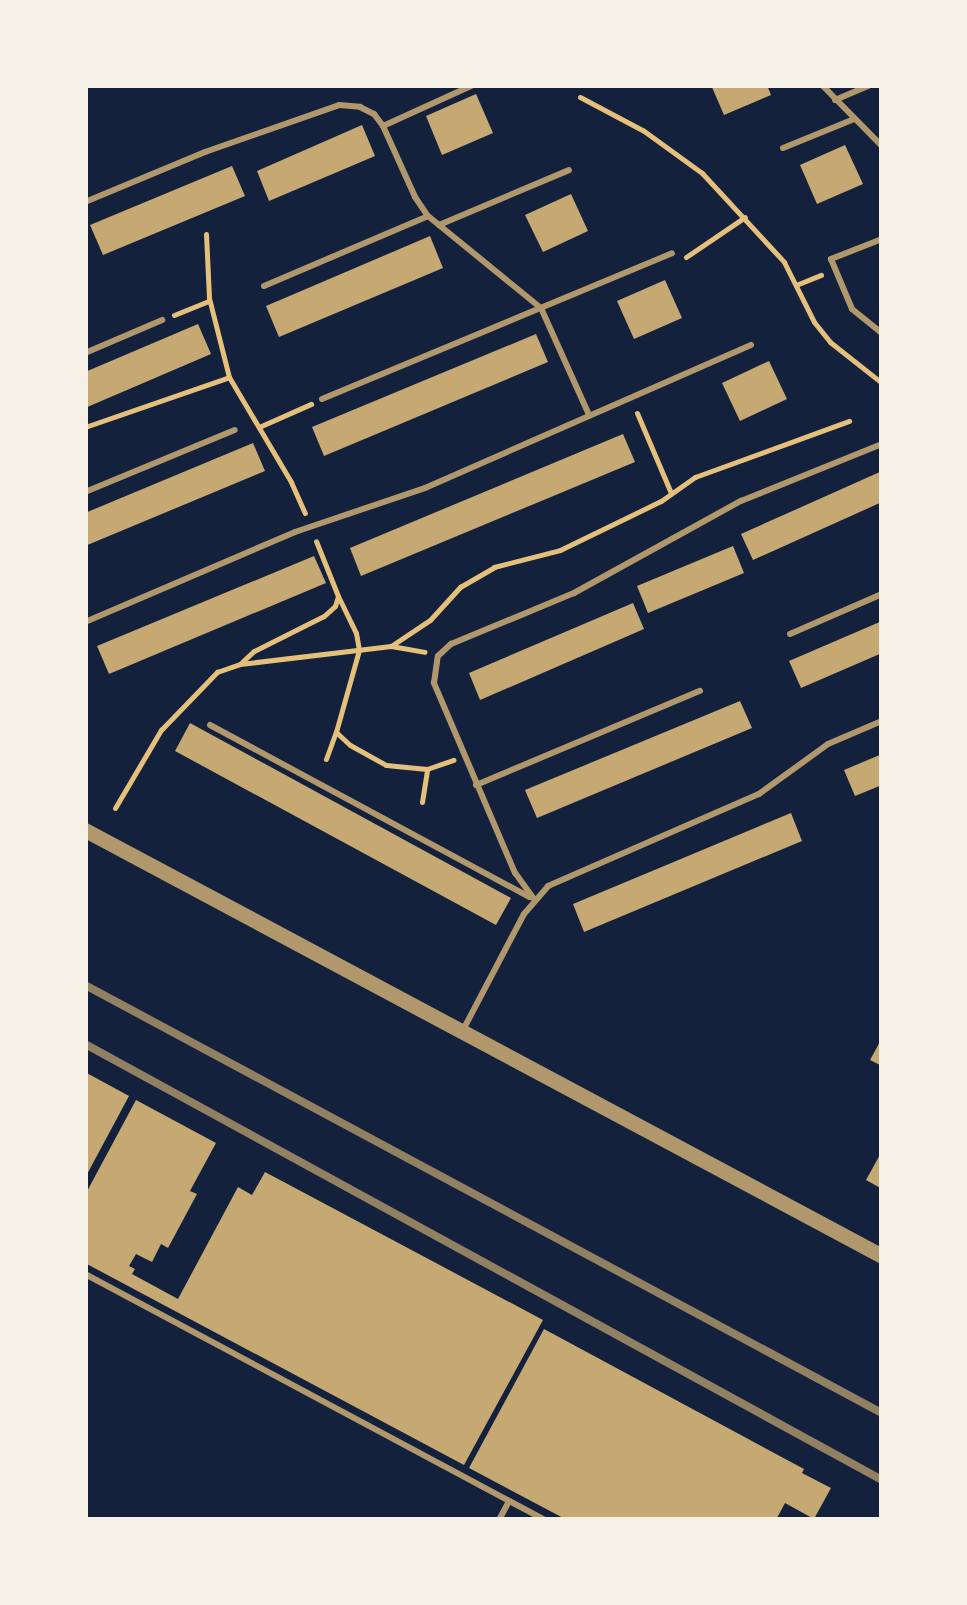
<!DOCTYPE html>
<style>
body{margin:0}
#map{position:relative;width:967px;height:1605px;overflow:hidden;background:#14213d;font-family:"Space Grotesk",sans-serif}
div>[style]{position:absolute}
[style*='--x']{left:calc(var(--x)*1px);top:calc(var(--y)*1px);width:calc(var(--w)*1px);rotate:calc(var(--a)*1deg)}
.building>*{inset:0;background:#c6a872}
.path>*{height:5px;margin:-2.5px;padding:0 2.5px;transform-origin:2.5px;border-radius:2.5px;background:#e5c07b}
.service>*{height:6px;margin:-3px;padding:0 3px;transform-origin:3px;border-radius:3px;background:#b1986c}
.tertiary>*{height:15px;margin:-7.5px;padding:0 7.5px;transform-origin:7.5px;border-radius:7.5px;background:#b1986c}
.rail>*{height:8px;margin:-4px;padding:0 4px;transform-origin:4px;border-radius:4px;background:#918062}
span{translate:-50% -50%;white-space:nowrap;text-align:center;line-height:1.15;-webkit-text-stroke:10px #f6f1e7;paint-order:stroke}
.frame{position:absolute;inset:0;border:88px solid #f6f1e7;pointer-events:none}
</style>
<div id="map">
<div class="building">
<div style="clip-path:polygon(711px 85px,767px 85px,771px 95px,724px 115px)"></div>
<div style="clip-path:polygon(476px 94px,493px 133px,442px 155px,426px 116px)"></div>
<div style="clip-path:polygon(362px 125px,375px 156px,269px 201px,257px 171px)"></div>
<div style="clip-path:polygon(845px 145px,863px 184px,817px 204px,800px 165px)"></div>
<div style="clip-path:polygon(232px 166px,245px 196px,103px 255px,90px 225px)"></div>
<div style="clip-path:polygon(571px 194px,588px 231px,543px 252px,525px 215px)"></div>
<div style="clip-path:polygon(430px 236px,443px 268px,279px 337px,266px 306px)"></div>
<div style="clip-path:polygon(665px 280px,682px 318px,634px 339px,617px 301px)"></div>
<div style="clip-path:polygon(198px 324px,211px 354px,85px 408px,85px 372px)"></div>
<div style="clip-path:polygon(536px 334px,548px 362px,324px 456px,312px 427px)"></div>
<div style="clip-path:polygon(769px 361px,787px 399px,740px 421px,722px 383px)"></div>
<div style="clip-path:polygon(623px 434px,635px 462px,361px 576px,350px 548px)"></div>
<div style="clip-path:polygon(253px 443px,265px 471px,85px 546px,85px 513px)"></div>
<div style="clip-path:polygon(882px 471px,882px 502px,753px 560px,741px 534px)"></div>
<div style="clip-path:polygon(733px 546px,744px 573px,648px 613px,637px 586px)"></div>
<div style="clip-path:polygon(314px 556px,326px 583px,109px 674px,97px 646px)"></div>
<div style="clip-path:polygon(633px 603px,644px 629px,480px 700px,469px 673px)"></div>
<div style="clip-path:polygon(882px 621px,882px 653px,801px 688px,789px 661px)"></div>
<div style="clip-path:polygon(740px 701px,752px 728px,537px 818px,525px 790px)"></div>
<div style="clip-path:polygon(190px 723px,511px 898px,496px 925px,175px 751px)"></div>
<div style="clip-path:polygon(882px 754px,882px 785px,855px 796px,844px 770px)"></div>
<div style="clip-path:polygon(791px 813px,802px 841px,584px 932px,573px 904px)"></div>
<div style="clip-path:polygon(882px 1038px,882px 1066px,870px 1060px)"></div>
<div style="clip-path:polygon(85px 1072px,129px 1096px,85px 1178px)"></div>
<div style="clip-path:polygon(136px 1100px,216px 1143px,190px 1191px,197px 1194px,168px 1248px,161px 1244px,152px 1262px,136px 1254px,129px 1266px,135px 1269px,132px 1274px,178px 1299px,238px 1187px,252px 1195px,265px 1172px,543px 1320px,464px 1465px,85px 1263px,85px 1195px)"></div>
<div style="clip-path:polygon(882px 1151px,882px 1189px,866px 1180px)"></div>
<div style="clip-path:polygon(544px 1329px,804px 1469px,802px 1473px,831px 1488px,814px 1519px,785px 1503px,776px 1520px,567px 1520px,469px 1468px)"></div>
</div>
<div class="path">
<div style="--x:580;--y:97;--w:72;--a:28"></div>
<div style="--x:644;--y:131;--w:72;--a:35.9"></div>
<div style="--x:702;--y:173;--w:121;--a:47.3"></div>
<div style="--x:784;--y:262;--w:67;--a:63.4"></div>
<div style="--x:814;--y:322;--w:26;--a:51"></div>
<div style="--x:830;--y:342;--w:66;--a:38.3"></div>
<div style="--x:206;--y:234;--w:64;--a:87.3"></div>
<div style="--x:209;--y:298;--w:81;--a:75.8"></div>
<div style="--x:229;--y:377;--w:122;--a:59.4"></div>
<div style="--x:291;--y:482;--w:34;--a:66"></div>
<div style="--x:686;--y:257;--w:71;--a:-34.1"></div>
<div style="--x:796;--y:285;--w:27;--a:-22"></div>
<div style="--x:174;--y:315;--w:38;--a:-22"></div>
<div style="--x:637;--y:413;--w:87;--a:67"></div>
<div style="--x:85;--y:427;--w:152;--a:-19.1"></div>
<div style="--x:259;--y:427;--w:57;--a:-23.9"></div>
<div style="--x:338;--y:596;--w:41;--a:64.1"></div>
<div style="--x:356;--y:633;--w:17;--a:80"></div>
<div style="--x:359;--y:650;--w:85;--a:105.7"></div>
<div style="--x:336;--y:732;--w:19;--a:43"></div>
<div style="--x:350;--y:745;--w:41;--a:29.1"></div>
<div style="--x:386;--y:765;--w:41;--a:5.6"></div>
<div style="--x:427;--y:769;--w:28;--a:-19"></div>
<div style="--x:391;--y:646;--w:47;--a:-33.7"></div>
<div style="--x:430;--y:620;--w:45;--a:-47.7"></div>
<div style="--x:460;--y:587;--w:39;--a:-30"></div>
<div style="--x:494;--y:567;--w:68;--a:-14.4"></div>
<div style="--x:560;--y:550;--w:112;--a:-25.9"></div>
<div style="--x:661;--y:501;--w:42;--a:-35.2"></div>
<div style="--x:695;--y:477;--w:164;--a:-20"></div>
<div style="--x:242;--y:662;--w:16;--a:-43"></div>
<div style="--x:254;--y:651;--w:78;--a:-26.6"></div>
<div style="--x:324;--y:616;--w:15;--a:-42"></div>
<div style="--x:335;--y:606;--w:10;--a:-73"></div>
<div style="--x:338;--y:596;--w:59;--a:-111.8"></div>
<div style="--x:326;--y:759;--w:29;--a:-70"></div>
<div style="--x:422;--y:802;--w:33;--a:-81"></div>
<div style="--x:115;--y:808;--w:91;--a:-59.5"></div>
<div style="--x:161;--y:730;--w:81;--a:-46"></div>
<div style="--x:217;--y:672;--w:24;--a:-19"></div>
<div style="--x:240;--y:664;--w:152;--a:-6.8"></div>
<div style="--x:391;--y:646;--w:34;--a:10"></div>
</div>
<div class="service">
<div style="--x:822;--y:85;--w:86;--a:45.5"></div>
<div style="--x:835;--y:100;--w:39;--a:-23"></div>
<div style="--x:383;--y:126;--w:99;--a:-24.5"></div>
<div style="--x:783;--y:148;--w:77;--a:-22.2"></div>
<div style="--x:85;--y:202;--w:130;--a:-22.6"></div>
<div style="--x:205;--y:152;--w:142;--a:-19.3"></div>
<div style="--x:339;--y:105;--w:21;--a:5"></div>
<div style="--x:360;--y:107;--w:16;--a:27"></div>
<div style="--x:374;--y:114;--w:15;--a:53"></div>
<div style="--x:383;--y:126;--w:78;--a:65.7"></div>
<div style="--x:415;--y:197;--w:23;--a:56"></div>
<div style="--x:428;--y:216;--w:146;--a:39.2"></div>
<div style="--x:541;--y:308;--w:117;--a:65.8"></div>
<div style="--x:439;--y:225;--w:141;--a:-22.9"></div>
<div style="--x:882;--y:239;--w:55;--a:158.6"></div>
<div style="--x:831;--y:259;--w:54;--a:67.2"></div>
<div style="--x:852;--y:309;--w:38;--a:39"></div>
<div style="--x:264;--y:286;--w:178;--a:-23.1"></div>
<div style="--x:85;--y:353;--w:84;--a:-23.2"></div>
<div style="--x:322;--y:399;--w:379;--a:-22.6"></div>
<div style="--x:85;--y:492;--w:162;--a:-22.5"></div>
<div style="--x:85;--y:622;--w:228;--a:-23.2"></div>
<div style="--x:295;--y:532;--w:137;--a:-18.7"></div>
<div style="--x:425;--y:488;--w:356;--a:-23.7"></div>
<div style="--x:790;--y:634;--w:100;--a:-23.5"></div>
<div style="--x:210;--y:725;--w:363;--a:28.3"></div>
<div style="--x:476;--y:785;--w:243;--a:-22.8"></div>
<div style="--x:534;--y:899;--w:32;--a:-126"></div>
<div style="--x:515;--y:873;--w:207;--a:-113.1"></div>
<div style="--x:434;--y:683;--w:27;--a:-82"></div>
<div style="--x:438;--y:656;--w:18;--a:-43"></div>
<div style="--x:451;--y:644;--w:133;--a:-22.5"></div>
<div style="--x:574;--y:593;--w:191;--a:-28.9"></div>
<div style="--x:741;--y:501;--w:152;--a:-22"></div>
<div style="--x:462;--y:1032;--w:133;--a:-62.3"></div>
<div style="--x:524;--y:914;--w:37;--a:-49"></div>
<div style="--x:548;--y:886;--w:230;--a:-23.6"></div>
<div style="--x:759;--y:794;--w:85;--a:-35.9"></div>
<div style="--x:828;--y:744;--w:59;--a:-23.1"></div>
<div style="--x:85;--y:1274;--w:522;--a:28.14"></div>
<div style="--x:499;--y:1520;--w:21;--a:-62"></div>
</div>
<div class="tertiary">
<div style="--x:85;--y:830;--w:904;--a:28.12"></div>
</div>
<div class="rail">
<div style="--x:85;--y:985;--w:905;--a:28.24"></div>
<div style="--x:85;--y:1044;--w:908;--a:28.68"></div>
</div>
<div class="frame"></div>
</div>
